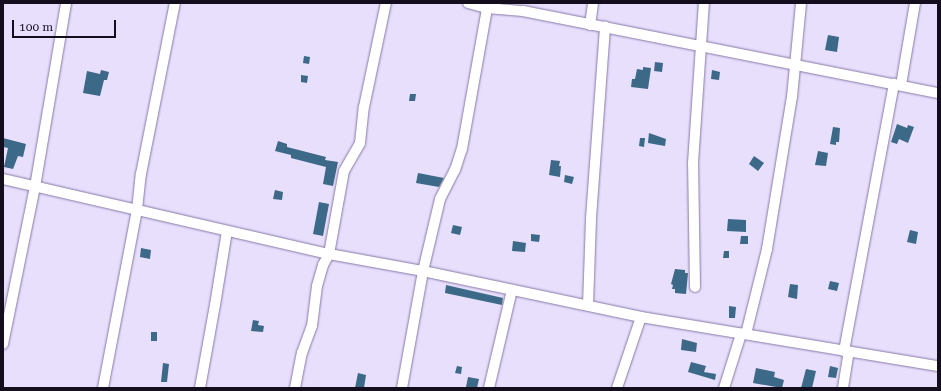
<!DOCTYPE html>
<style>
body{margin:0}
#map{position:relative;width:941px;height:391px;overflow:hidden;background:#e8dffd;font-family:"Roboto Serif",serif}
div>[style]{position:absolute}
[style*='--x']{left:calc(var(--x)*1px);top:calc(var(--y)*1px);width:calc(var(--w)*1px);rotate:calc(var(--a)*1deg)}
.building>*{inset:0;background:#3c6987}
.roads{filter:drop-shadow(0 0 1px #8879a6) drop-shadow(0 0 1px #8879a6)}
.minor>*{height:10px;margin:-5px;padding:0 5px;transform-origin:5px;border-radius:5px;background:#fff}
span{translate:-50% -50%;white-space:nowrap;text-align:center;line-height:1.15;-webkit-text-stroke:3px #e8dffd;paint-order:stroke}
.frame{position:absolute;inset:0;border:4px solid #130d1e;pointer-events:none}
.scale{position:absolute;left:12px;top:20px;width:104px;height:18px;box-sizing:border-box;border:2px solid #130d1e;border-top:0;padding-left:5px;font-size:12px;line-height:14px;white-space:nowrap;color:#130d1e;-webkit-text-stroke:3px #e8dffd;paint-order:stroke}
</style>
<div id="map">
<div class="building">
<div style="clip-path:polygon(828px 35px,839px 37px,837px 52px,825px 50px)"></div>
<div style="clip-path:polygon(304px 56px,310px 57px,309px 64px,303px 63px)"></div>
<div style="clip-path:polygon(655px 62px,663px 63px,662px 72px,654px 71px)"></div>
<div style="clip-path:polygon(643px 67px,651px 68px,648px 89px,631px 87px,632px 79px,635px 79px,637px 69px,643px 70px)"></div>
<div style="clip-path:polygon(101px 70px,109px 72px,107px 80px,104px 80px,100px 96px,83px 93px,87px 71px,100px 74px)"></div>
<div style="clip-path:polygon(712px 70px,720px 72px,719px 80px,711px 79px)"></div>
<div style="clip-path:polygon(301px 75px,308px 76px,307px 83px,301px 82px)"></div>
<div style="clip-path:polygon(410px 94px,416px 94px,415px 101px,409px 101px)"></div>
<div style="clip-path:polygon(897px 124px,907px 128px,908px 125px,914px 127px,908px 143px,899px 139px,897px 144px,891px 142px)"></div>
<div style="clip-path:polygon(833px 127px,840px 128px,839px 142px,836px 142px,836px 145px,830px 144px)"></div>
<div style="clip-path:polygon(649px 133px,666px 139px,665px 146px,648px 143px)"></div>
<div style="clip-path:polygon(3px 138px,26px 144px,23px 157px,18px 156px,13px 169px,4px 167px,8px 148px,3px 147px)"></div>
<div style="clip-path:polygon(640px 138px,645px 138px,644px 147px,639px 146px)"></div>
<div style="clip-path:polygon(278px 141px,287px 144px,287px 147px,326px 157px,325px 160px,338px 162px,333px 186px,323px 184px,326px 167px,291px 158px,291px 155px,275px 151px)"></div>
<div style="clip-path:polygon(818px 151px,828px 153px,826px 166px,815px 165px)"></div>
<div style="clip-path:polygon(754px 156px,764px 163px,758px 171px,749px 164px)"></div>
<div style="clip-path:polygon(551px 160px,560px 161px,559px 166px,561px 166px,560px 177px,549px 175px)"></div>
<div style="clip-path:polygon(418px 173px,444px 178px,439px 187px,416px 183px)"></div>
<div style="clip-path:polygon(565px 175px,574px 177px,572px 184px,564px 182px)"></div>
<div style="clip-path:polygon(275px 190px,283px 192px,282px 200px,273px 199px)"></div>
<div style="clip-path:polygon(319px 202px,329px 204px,323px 236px,313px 234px)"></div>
<div style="clip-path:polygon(728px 219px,746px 220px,746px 232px,727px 231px)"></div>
<div style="clip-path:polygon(453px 225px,462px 227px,460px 235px,451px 233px)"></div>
<div style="clip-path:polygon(910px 230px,918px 232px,916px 244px,907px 242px)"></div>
<div style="clip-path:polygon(531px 234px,540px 235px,539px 242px,531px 241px)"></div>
<div style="clip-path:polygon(741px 236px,748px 236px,748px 244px,740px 244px)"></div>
<div style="clip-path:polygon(513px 241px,526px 243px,525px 252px,512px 251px)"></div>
<div style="clip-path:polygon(141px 248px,151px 250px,150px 259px,140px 257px)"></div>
<div style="clip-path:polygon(724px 251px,729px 251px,729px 258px,723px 258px)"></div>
<div style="clip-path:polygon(675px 269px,685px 270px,685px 273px,688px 273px,686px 294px,675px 293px,675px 289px,672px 289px,673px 285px,671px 284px)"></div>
<div style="clip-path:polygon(830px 281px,839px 283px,837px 291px,828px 289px)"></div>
<div style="clip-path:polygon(790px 284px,798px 285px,797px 299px,788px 297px)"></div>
<div style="clip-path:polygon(446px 285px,503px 298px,502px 305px,445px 293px)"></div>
<div style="clip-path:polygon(729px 306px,736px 307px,735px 318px,729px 318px)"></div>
<div style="clip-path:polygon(253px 320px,259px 321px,258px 325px,264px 326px,263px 332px,251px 331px)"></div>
<div style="clip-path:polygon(151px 332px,157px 332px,157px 341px,151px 341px)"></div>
<div style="clip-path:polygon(682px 339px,697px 343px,696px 352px,681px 350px)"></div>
<div style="clip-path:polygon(691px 362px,706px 366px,704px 372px,716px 374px,715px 380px,688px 372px)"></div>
<div style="clip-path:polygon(163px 363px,169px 364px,167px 382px,161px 382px)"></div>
<div style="clip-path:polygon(457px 366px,462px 367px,461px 374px,455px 373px)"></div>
<div style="clip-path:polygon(830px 366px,838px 368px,836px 378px,828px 377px)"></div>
<div style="clip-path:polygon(756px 368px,775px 372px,774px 377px,784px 380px,782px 388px,753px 383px)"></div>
<div style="clip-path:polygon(806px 369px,816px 371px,812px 388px,801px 388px)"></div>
<div style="clip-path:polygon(358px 373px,366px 375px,364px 388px,355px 388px)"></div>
<div style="clip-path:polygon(468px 377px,479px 379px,477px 388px,466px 387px)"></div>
</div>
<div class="roads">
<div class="minor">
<div style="--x:468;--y:3;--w:20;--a:15"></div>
<div style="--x:487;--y:8;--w:36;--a:5"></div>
<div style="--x:523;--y:11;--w:423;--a:11.2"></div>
<div style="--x:590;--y:25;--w:22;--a:-82"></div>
<div style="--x:901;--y:85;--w:83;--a:-80.3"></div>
<div style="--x:3;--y:179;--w:335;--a:13"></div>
<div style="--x:329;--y:254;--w:96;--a:10.3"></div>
<div style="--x:423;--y:271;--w:223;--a:11.9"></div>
<div style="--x:641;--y:317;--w:301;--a:9.4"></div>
<div style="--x:695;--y:287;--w:124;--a:-90.9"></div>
<div style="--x:693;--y:163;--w:160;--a:-86.1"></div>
<div style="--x:588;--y:305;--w:87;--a:-88"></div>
<div style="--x:591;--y:218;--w:192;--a:-85.8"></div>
<div style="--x:746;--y:334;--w:88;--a:-76.1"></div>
<div style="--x:767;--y:249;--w:154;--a:-80.7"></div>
<div style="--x:792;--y:97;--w:94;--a:-84.5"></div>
<div style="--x:3;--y:344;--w:160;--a:-78.5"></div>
<div style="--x:35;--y:187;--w:187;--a:-80.4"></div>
<div style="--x:844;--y:351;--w:272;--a:-79.4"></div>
<div style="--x:103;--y:388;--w:181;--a:-79.2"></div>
<div style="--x:137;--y:210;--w:36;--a:-84"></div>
<div style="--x:141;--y:174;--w:174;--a:-78.8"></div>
<div style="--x:200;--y:388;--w:84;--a:-79.8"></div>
<div style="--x:215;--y:305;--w:75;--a:-80.8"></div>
<div style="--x:295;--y:388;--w:36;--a:-79"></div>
<div style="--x:302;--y:353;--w:29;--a:-70"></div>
<div style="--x:312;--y:326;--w:40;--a:-82.9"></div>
<div style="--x:317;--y:286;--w:22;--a:-74"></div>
<div style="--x:323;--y:265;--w:13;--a:-61"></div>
<div style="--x:329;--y:254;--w:84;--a:-79.8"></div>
<div style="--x:344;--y:171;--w:32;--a:-60"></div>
<div style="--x:360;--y:143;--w:36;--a:-84"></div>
<div style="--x:364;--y:107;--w:106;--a:-78.1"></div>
<div style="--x:402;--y:388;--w:119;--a:-79.8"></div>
<div style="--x:423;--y:271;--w:74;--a:-76.7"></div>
<div style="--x:440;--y:199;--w:33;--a:-63"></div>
<div style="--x:455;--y:170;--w:22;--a:-72"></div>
<div style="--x:462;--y:149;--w:148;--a:-79.9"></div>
<div style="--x:489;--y:388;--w:101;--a:-76.8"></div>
<div style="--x:617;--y:388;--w:75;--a:-71.3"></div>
<div style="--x:724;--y:388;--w:57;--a:-72.5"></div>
<div style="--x:843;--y:388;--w:36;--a:-81"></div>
</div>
</div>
<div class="frame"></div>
<div class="scale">100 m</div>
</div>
